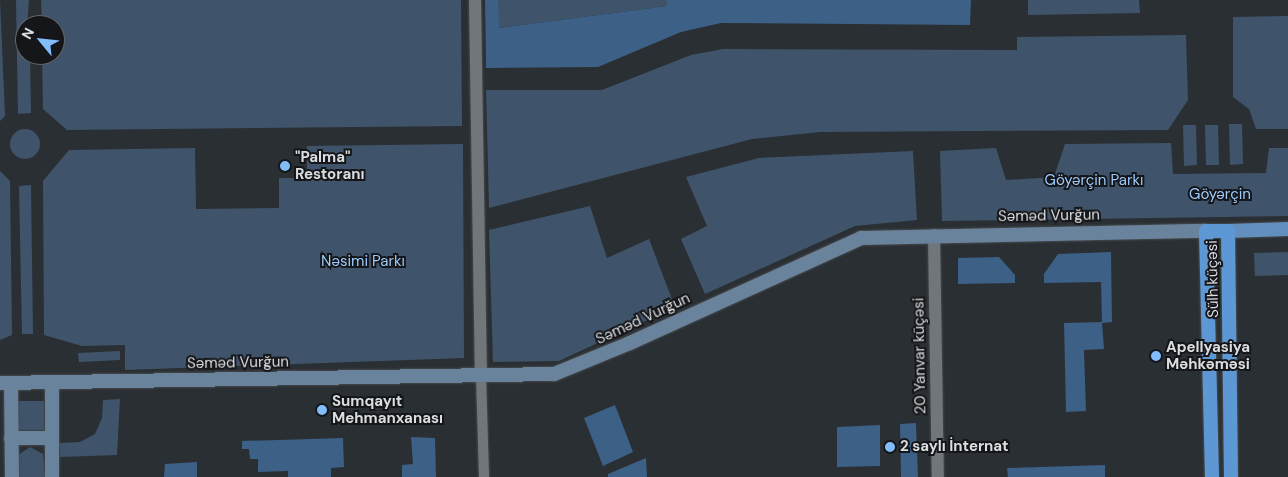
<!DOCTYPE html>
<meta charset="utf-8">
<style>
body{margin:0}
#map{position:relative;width:1288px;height:477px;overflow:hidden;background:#2a2f33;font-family:"DM Sans",sans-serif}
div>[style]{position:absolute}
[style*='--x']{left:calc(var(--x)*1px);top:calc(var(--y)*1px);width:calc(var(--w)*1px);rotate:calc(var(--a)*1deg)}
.green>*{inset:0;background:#3f546a}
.round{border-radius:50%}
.forest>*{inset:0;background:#3c6086}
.roads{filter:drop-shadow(0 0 1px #474b4e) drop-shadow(0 0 1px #474b4e)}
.minor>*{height:10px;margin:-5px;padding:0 5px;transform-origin:5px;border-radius:5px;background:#71767b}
.tertiary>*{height:12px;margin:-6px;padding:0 6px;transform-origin:6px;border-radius:6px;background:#71767b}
.secondary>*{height:14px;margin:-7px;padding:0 7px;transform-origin:7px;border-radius:7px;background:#6a839d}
.primary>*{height:14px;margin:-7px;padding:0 7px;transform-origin:7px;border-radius:7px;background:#628fbe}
.trunk>*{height:14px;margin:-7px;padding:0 7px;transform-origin:7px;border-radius:7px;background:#5d98d4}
.dots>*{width:14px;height:14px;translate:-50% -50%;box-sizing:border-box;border:2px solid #151619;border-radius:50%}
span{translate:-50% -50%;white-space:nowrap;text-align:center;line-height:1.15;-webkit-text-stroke:4px #151619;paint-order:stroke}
.poi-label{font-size:15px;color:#dbdee1;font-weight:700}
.left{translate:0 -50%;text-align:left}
.park-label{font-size:15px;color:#9ecafb}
.street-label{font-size:15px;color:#dbdee1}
.north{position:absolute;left:15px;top:15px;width:50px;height:50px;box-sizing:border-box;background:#151619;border:1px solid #646669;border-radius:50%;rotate:298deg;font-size:14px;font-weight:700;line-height:20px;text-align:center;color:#dbdee1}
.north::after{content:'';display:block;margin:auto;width:18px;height:22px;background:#82bcfa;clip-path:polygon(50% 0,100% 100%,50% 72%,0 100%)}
</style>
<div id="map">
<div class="green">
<div style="clip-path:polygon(0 0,5px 116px,0 121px)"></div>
<div style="clip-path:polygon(16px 0,29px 0,25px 55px,30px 55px,31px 113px,18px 114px)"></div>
<div style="clip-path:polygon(41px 0,461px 0,462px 126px,67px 130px,43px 109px,42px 55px,55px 55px,55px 25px,42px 25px)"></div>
<div style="clip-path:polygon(498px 0,667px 0,667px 6px,498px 28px)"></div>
<div style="clip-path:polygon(1028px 0,1139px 0,1140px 13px,1028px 15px)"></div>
<div style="clip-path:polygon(1288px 16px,1288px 129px,1256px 129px,1249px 109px,1233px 97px,1233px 17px)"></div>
<div style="clip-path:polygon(1186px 35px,1188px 100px,1168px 130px,820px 132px,752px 139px,489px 208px,486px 90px,602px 90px,691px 55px,723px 49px,1017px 50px,1017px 37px)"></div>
<div style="clip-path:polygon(1229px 124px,1242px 124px,1243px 164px,1230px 165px)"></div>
<div style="clip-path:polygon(1183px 125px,1196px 125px,1197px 165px,1184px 166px)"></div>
<div style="clip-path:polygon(1205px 125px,1218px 125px,1219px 165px,1206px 165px)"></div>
<div class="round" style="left:10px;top:129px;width:30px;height:30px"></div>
<div style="clip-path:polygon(1171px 143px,1173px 174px,1266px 173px,1269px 148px,1288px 148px,1288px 216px,942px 221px,940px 151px,996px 148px,1006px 180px,1054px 177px,1065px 144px)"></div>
<div style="clip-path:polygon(463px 144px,464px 358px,125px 370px,125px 345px,82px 346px,44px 335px,43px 181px,69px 150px,195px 148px,196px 209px,279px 208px,279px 178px,307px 178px,307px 146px)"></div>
<div style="clip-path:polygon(913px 151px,917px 220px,855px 226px,705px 294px,681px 239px,707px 226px,686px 177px,759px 158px)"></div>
<div style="clip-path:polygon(0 171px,10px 181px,12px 335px,0 340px)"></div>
<div style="clip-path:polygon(31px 185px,33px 334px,22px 334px,19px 186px)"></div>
<div style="clip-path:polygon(590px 206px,607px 258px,649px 239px,675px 307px,559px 361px,493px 362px,489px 230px)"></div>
<div style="clip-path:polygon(1288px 252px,1288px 275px,1255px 276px,1254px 253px)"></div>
<div style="clip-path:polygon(120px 351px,120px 360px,79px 362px,78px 353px)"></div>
<div style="clip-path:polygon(120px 399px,117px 455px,60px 457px,59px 443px,80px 442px,95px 434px,102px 418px,103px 400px)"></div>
<div style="clip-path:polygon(16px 401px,44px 401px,44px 430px,17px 430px)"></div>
<div style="clip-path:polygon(30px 447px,43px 454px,45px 477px,17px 477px,18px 455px)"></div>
</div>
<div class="forest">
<div style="clip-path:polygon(485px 0,498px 0,499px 28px,667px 6px,667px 0,971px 0,970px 25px,721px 23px,681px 32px,598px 67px,486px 68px)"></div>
<div style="clip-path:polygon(1111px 252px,1112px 322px,1102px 323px,1104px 349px,1084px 350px,1086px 411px,1066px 412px,1064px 323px,1102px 322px,1101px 282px,1044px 283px,1044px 274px,1058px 254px)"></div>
<div style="clip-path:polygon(999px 257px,1015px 275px,1015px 283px,958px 284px,958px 258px)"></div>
<div style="clip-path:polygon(615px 405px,633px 452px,603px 466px,584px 418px)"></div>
<div style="clip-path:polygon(916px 423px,918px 477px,901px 477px,900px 424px)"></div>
<div style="clip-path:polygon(880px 425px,880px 466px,837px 467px,837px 427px)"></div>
<div style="clip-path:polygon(411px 437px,435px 438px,436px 477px,402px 477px,402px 465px,413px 464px)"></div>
<div style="clip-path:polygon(343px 438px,344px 467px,331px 468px,331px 477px,288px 477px,288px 471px,258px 472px,258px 459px,250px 459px,249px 449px,242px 449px,242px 441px)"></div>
<div style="clip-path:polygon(646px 458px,647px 477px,608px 477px,608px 474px)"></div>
<div style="clip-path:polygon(197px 462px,197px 477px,164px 477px,165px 464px)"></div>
<div style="clip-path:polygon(1105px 465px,1105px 477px,1008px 477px,1007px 468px)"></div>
</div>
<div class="roads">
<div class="minor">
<div style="--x:481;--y:375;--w:102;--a:88.3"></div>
</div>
<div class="tertiary">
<div style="--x:475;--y:0;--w:375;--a:89.1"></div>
<div style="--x:934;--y:235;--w:242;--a:89.1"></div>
</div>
<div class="secondary">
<div style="--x:0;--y:383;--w:554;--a:-0.93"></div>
<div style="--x:554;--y:374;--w:82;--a:-22.2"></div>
<div style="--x:630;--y:343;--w:254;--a:-24.4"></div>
<div style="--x:861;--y:238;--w:345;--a:-1.2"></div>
<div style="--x:11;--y:383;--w:94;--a:89.4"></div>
<div style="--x:52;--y:383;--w:94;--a:90"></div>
<div style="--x:11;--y:438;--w:41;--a:0"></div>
</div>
<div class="primary">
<div style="--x:1228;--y:231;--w:60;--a:-1.9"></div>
</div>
<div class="trunk">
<div style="--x:1212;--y:477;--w:246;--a:-91.4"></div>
<div style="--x:1206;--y:231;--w:22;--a:0"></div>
<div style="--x:1228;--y:231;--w:246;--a:89.3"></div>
</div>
</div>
<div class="dots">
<div style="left:285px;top:166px;background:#82bcfa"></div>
<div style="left:1156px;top:356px;background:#82bcfa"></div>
<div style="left:322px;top:410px;background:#82bcfa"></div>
<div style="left:890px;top:447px;background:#82bcfa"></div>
</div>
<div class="poi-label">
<span class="left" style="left:295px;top:166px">"Palma"<br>Restoranı</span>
<span class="left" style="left:1166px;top:356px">Apellyasiya<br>Məhkəməsi</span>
<span class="left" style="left:332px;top:410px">Sumqayıt<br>Mehmanxanası</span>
<span class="left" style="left:900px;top:447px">2 saylı İnternat</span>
</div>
<div class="park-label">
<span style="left:1094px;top:181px">Göyərçin Parkı</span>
<span style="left:1220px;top:195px">Göyərçin</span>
<span style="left:363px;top:262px">Nəsimi Parkı</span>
</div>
<div class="street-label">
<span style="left:1049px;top:216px;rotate:-1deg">Səməd Vurğun</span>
<span style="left:1213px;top:279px;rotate:-91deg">Sülh küçəsi</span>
<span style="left:643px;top:319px;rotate:-25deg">Səməd Vurğun</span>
<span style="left:920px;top:356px;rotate:-91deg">20 Yanvar küçəsi</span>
<span style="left:238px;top:363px;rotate:-1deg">Səməd Vurğun</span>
</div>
<div class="north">N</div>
</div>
